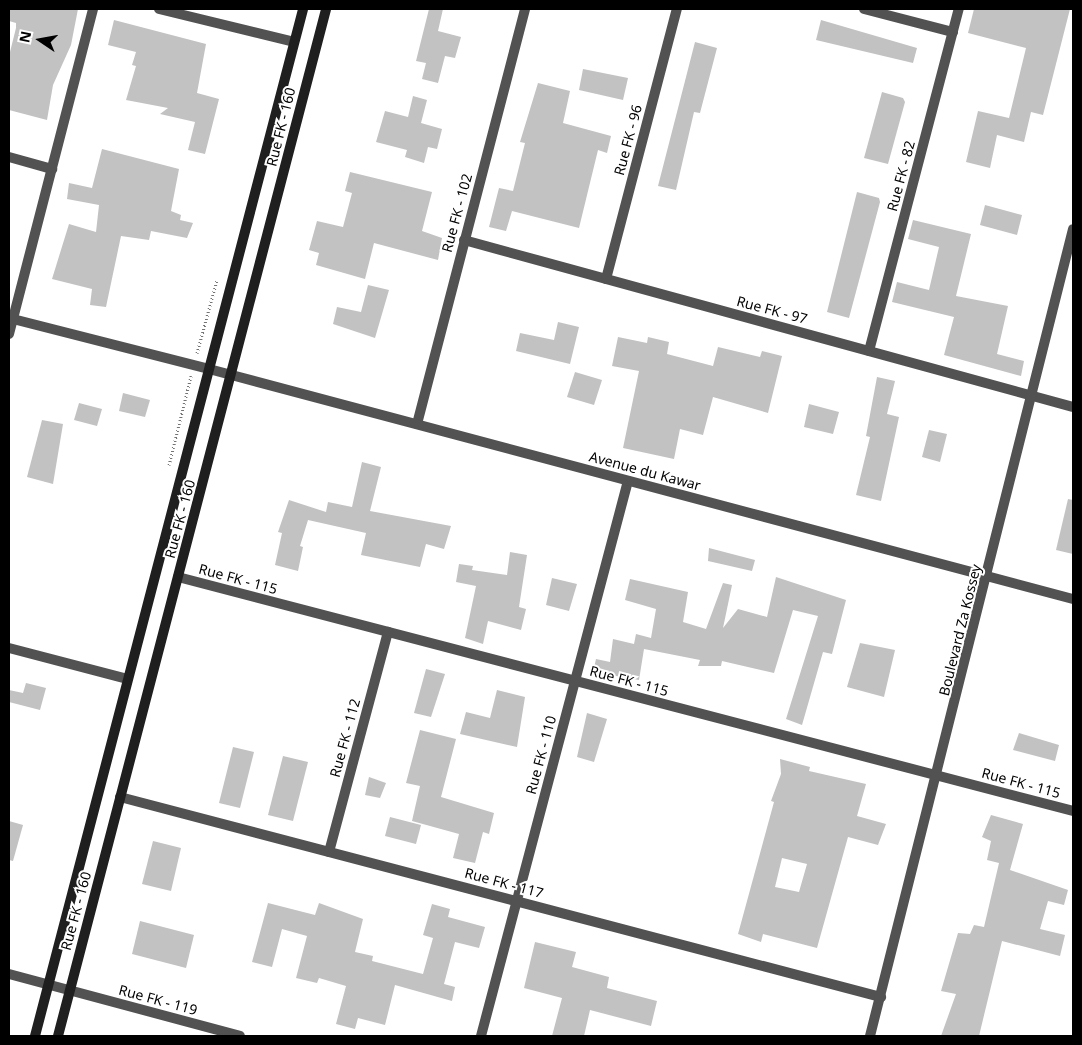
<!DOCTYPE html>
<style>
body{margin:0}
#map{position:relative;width:1082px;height:1045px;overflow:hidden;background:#fff;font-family:"Noto Sans",sans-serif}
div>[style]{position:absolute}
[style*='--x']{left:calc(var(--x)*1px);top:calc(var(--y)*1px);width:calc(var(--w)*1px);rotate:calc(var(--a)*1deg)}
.building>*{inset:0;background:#c2c2c2}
.path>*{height:3px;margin-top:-1.5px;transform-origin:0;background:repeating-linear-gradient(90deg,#747474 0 1px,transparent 0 3.5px)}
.minor>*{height:10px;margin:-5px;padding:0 5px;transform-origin:5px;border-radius:5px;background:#525252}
.tertiary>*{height:10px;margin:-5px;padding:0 5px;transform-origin:5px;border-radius:5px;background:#525252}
.secondary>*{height:10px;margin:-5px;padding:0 5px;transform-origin:5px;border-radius:5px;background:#1f1f1f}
span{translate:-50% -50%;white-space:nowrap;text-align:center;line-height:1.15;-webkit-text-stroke:4px #fff;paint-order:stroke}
.street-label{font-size:14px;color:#000}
.frame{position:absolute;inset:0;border:10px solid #000;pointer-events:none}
.north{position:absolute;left:15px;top:15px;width:50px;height:50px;-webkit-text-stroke:4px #fff;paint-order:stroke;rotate:282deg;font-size:14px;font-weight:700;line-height:20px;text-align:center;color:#000}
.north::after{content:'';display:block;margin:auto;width:18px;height:22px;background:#000;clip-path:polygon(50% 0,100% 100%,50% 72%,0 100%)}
</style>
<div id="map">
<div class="building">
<div style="clip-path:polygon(9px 9px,78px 9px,71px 45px,53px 85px,47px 120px,9px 110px,9px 56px,16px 28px,16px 23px,9px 21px)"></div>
<div style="clip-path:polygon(429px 9px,443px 9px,438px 31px,461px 37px,455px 58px,445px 56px,438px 83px,422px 79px,426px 63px,416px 61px)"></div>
<div style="clip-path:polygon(974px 9px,1070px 9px,1043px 115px,1031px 112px,1024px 142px,997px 135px,990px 168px,966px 162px,978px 111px,1009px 118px,1026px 48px,968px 33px)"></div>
<div style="clip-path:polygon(114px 20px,206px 44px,197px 93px,219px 99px,205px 154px,188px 150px,195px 122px,160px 114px,168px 108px,126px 100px,136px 66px,132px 65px,136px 52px,108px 45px)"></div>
<div style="clip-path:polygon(821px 20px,917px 48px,913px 63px,816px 40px)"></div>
<div style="clip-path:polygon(695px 42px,717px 48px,700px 113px,694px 112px,676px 190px,658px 186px)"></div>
<div style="clip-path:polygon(583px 69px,628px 78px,623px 100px,579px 90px)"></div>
<div style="clip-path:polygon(538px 83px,570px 91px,563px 123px,611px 136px,607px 153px,598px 150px,579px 228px,512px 211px,506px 231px,489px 227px,499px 188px,513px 191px,525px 143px,520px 142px)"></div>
<div style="clip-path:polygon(882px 92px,903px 98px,905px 102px,888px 164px,864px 158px)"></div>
<div style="clip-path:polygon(413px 96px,427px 100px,421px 123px,442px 129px,437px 149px,428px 147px,424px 163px,405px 157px,407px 150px,376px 142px,385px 111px,408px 117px)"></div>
<div style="clip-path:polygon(102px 149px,179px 169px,171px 211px,181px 215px,180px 220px,193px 223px,187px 238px,151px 231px,149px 240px,121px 236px,106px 307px,90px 305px,92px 289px,52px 279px,69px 224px,96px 232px,99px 205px,67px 199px,69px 183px,92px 188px)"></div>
<div style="clip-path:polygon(350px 172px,432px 192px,422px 231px,442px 238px,438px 260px,374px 243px,365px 279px,316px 265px,319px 253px,309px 250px,317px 221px,343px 227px,352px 193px,345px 191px)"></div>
<div style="clip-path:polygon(857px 192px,879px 198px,880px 202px,849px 318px,827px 312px)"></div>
<div style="clip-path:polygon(985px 205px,1022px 215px,1017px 235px,980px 225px)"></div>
<div style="clip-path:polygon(913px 220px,971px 234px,956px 296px,1008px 306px,997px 354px,1024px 361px,1021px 376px,944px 355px,954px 317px,892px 302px,897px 282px,929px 290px,939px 247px,908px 239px)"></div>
<div style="clip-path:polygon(368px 285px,389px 290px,375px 338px,333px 324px,337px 307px,361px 312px)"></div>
<div style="clip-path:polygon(558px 322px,579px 327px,570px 364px,516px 351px,520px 333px,554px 340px)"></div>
<div style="clip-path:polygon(618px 337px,647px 343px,648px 337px,669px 342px,667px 354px,713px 366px,718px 347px,760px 357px,762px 351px,782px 356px,768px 413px,713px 397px,703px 435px,680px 429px,674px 459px,623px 448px,639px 371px,612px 366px)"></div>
<div style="clip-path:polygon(575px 372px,602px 380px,594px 405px,567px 397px)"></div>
<div style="clip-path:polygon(877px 377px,895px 381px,887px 414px,899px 417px,881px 501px,856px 495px,870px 437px,866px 436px)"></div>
<div style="clip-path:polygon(123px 393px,150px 400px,145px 417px,119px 411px)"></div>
<div style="clip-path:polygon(79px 403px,102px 409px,97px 426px,74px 420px)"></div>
<div style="clip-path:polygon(809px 404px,839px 412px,833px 434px,804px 427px)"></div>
<div style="clip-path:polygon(42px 420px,63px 424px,53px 484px,27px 477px)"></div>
<div style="clip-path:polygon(929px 430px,947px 434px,940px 462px,922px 457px)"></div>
<div style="clip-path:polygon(362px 462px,381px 467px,370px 511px,451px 526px,444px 549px,426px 544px,420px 567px,361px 555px,366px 533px,308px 520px,300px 546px,303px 547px,298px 571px,275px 565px,282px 533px,278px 532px,289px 500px,326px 512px,328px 502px,352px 507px)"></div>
<div style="clip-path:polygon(1068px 499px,1073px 500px,1073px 554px,1056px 550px)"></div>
<div style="clip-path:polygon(709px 548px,755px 560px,752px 571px,708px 561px)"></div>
<div style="clip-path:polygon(510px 552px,527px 555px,519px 607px,526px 609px,521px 630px,488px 621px,483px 644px,465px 638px,476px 586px,456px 582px,459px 564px,473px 566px,472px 570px,507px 575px)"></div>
<div style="clip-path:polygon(776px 577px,846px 600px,832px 654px,823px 652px,802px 725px,786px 719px,818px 616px,793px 610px,774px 673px,722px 661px,721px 666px,698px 666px,700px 660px,644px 649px,639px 680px,593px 672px,596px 659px,610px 662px,613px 639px,634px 644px,636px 634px,651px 638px,656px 609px,625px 600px,630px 579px,688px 592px,683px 622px,706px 629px,723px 583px,732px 585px,723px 628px,738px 609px,767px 617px)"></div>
<div style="clip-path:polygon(552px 578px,577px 584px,569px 611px,546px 605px)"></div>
<div style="clip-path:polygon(860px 643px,895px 650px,884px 697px,847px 687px)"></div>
<div style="clip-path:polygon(426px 669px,445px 674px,431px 717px,414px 713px)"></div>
<div style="clip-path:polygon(26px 683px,46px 688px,40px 710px,9px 702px,9px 690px,23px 693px)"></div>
<div style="clip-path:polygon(497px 690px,525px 697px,517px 747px,460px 734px,466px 712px,490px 718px)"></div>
<div style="clip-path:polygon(587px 713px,607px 719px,594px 762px,577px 757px)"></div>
<div style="clip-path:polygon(420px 730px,456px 739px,441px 797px,494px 813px,489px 834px,483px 832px,475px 863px,453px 858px,459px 834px,412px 821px,420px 786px,406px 783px)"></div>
<div style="clip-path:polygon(1019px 733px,1059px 745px,1055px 761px,1013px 750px)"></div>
<div style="clip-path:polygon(233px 747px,254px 752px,240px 808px,219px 803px)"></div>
<div style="clip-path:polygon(283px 756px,308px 762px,293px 821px,268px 815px)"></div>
<div style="clip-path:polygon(evenodd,780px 759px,810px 767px,809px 771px,866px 784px,857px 816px,886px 824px,878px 845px,848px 837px,817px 948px,763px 934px,761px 942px,738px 934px,774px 802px,771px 801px,781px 774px,780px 759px,782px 858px,807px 864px,799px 892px,775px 887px,782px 858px)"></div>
<div style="clip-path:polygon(369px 777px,386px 783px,380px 798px,365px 795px)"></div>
<div style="clip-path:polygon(991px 815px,1023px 824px,1010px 870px,1068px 890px,1064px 905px,1048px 901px,1040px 929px,1065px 935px,1060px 956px,1002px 941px,979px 1036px,941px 1036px,956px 994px,941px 991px,958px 933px,970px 934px,974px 925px,984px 927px,999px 863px,987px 860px,991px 841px,982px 837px)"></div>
<div style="clip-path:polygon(390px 817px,421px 825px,416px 844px,385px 836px)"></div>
<div style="clip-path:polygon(9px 821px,23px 825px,13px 861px,9px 860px)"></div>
<div style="clip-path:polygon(153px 841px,181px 848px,171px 891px,142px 884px)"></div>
<div style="clip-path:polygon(268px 903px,315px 915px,319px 903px,363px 919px,355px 952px,373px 956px,372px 961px,423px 974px,433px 938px,423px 935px,432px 904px,450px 909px,448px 917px,485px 927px,479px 948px,455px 942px,444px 984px,455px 987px,452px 1001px,395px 985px,385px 1025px,358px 1018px,355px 1029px,336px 1024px,346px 986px,319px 978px,317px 983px,296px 978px,307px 936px,282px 929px,272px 967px,252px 962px)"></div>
<div style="clip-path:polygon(140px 921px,194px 935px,186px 968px,132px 954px)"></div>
<div style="clip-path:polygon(535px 942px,576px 952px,572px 967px,609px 977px,607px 988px,657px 1001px,651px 1026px,590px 1010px,584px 1036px,552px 1036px,562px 998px,524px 988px)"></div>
</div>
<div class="path">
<div style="--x:197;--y:353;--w:76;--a:-74.7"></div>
<div style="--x:169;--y:465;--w:92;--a:-76.1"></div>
</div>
<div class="minor">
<div style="--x:159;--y:9;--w:139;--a:13.7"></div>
<div style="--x:864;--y:9;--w:92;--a:14.5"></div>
<div style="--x:9;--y:157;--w:45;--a:15.6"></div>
<div style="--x:464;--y:240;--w:631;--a:15.33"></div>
<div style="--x:606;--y:279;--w:279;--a:-75.3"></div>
<div style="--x:9;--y:318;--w:206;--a:14.3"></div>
<div style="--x:9;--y:334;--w:336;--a:-75.5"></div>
<div style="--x:869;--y:351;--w:354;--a:-75.3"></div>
<div style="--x:417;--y:424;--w:429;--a:-75.4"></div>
<div style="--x:178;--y:577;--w:925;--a:14.65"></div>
<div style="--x:9;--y:648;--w:122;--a:14.7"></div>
<div style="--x:120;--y:797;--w:787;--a:14.73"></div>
<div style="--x:329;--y:852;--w:228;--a:-75"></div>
<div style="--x:9;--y:974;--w:239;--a:15"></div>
<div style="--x:481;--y:1036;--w:574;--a:-75.17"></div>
<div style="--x:870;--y:1036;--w:832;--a:-75.88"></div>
</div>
<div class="tertiary">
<div style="--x:209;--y:369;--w:894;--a:14.91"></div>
</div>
<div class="secondary">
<div style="--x:35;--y:1036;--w:1061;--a:-75.37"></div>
<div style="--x:58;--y:1036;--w:1061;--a:-75.37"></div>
</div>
<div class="street-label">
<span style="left:281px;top:127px;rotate:-76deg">Rue FK - 160</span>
<span style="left:628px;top:140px;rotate:-75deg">Rue FK - 96</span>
<span style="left:901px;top:176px;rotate:-75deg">Rue FK - 82</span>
<span style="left:457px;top:213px;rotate:-75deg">Rue FK - 102</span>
<span style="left:772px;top:310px;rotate:15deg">Rue FK - 97</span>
<span style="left:645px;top:471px;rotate:15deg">Avenue du Kawar</span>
<span style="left:180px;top:519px;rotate:-75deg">Rue FK - 160</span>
<span style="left:238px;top:579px;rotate:15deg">Rue FK - 115</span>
<span style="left:960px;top:630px;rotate:-76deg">Boulevard Za Kossey</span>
<span style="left:629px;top:681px;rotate:15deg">Rue FK - 115</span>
<span style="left:345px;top:738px;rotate:-75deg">Rue FK - 112</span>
<span style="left:541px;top:755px;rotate:-75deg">Rue FK - 110</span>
<span style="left:1021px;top:783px;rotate:15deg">Rue FK - 115</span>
<span style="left:504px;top:883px;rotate:15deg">Rue FK - 117</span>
<span style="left:76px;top:911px;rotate:-75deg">Rue FK - 160</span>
<span style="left:158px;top:1000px;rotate:15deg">Rue FK - 119</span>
</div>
<div class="frame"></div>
<div class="north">N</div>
</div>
